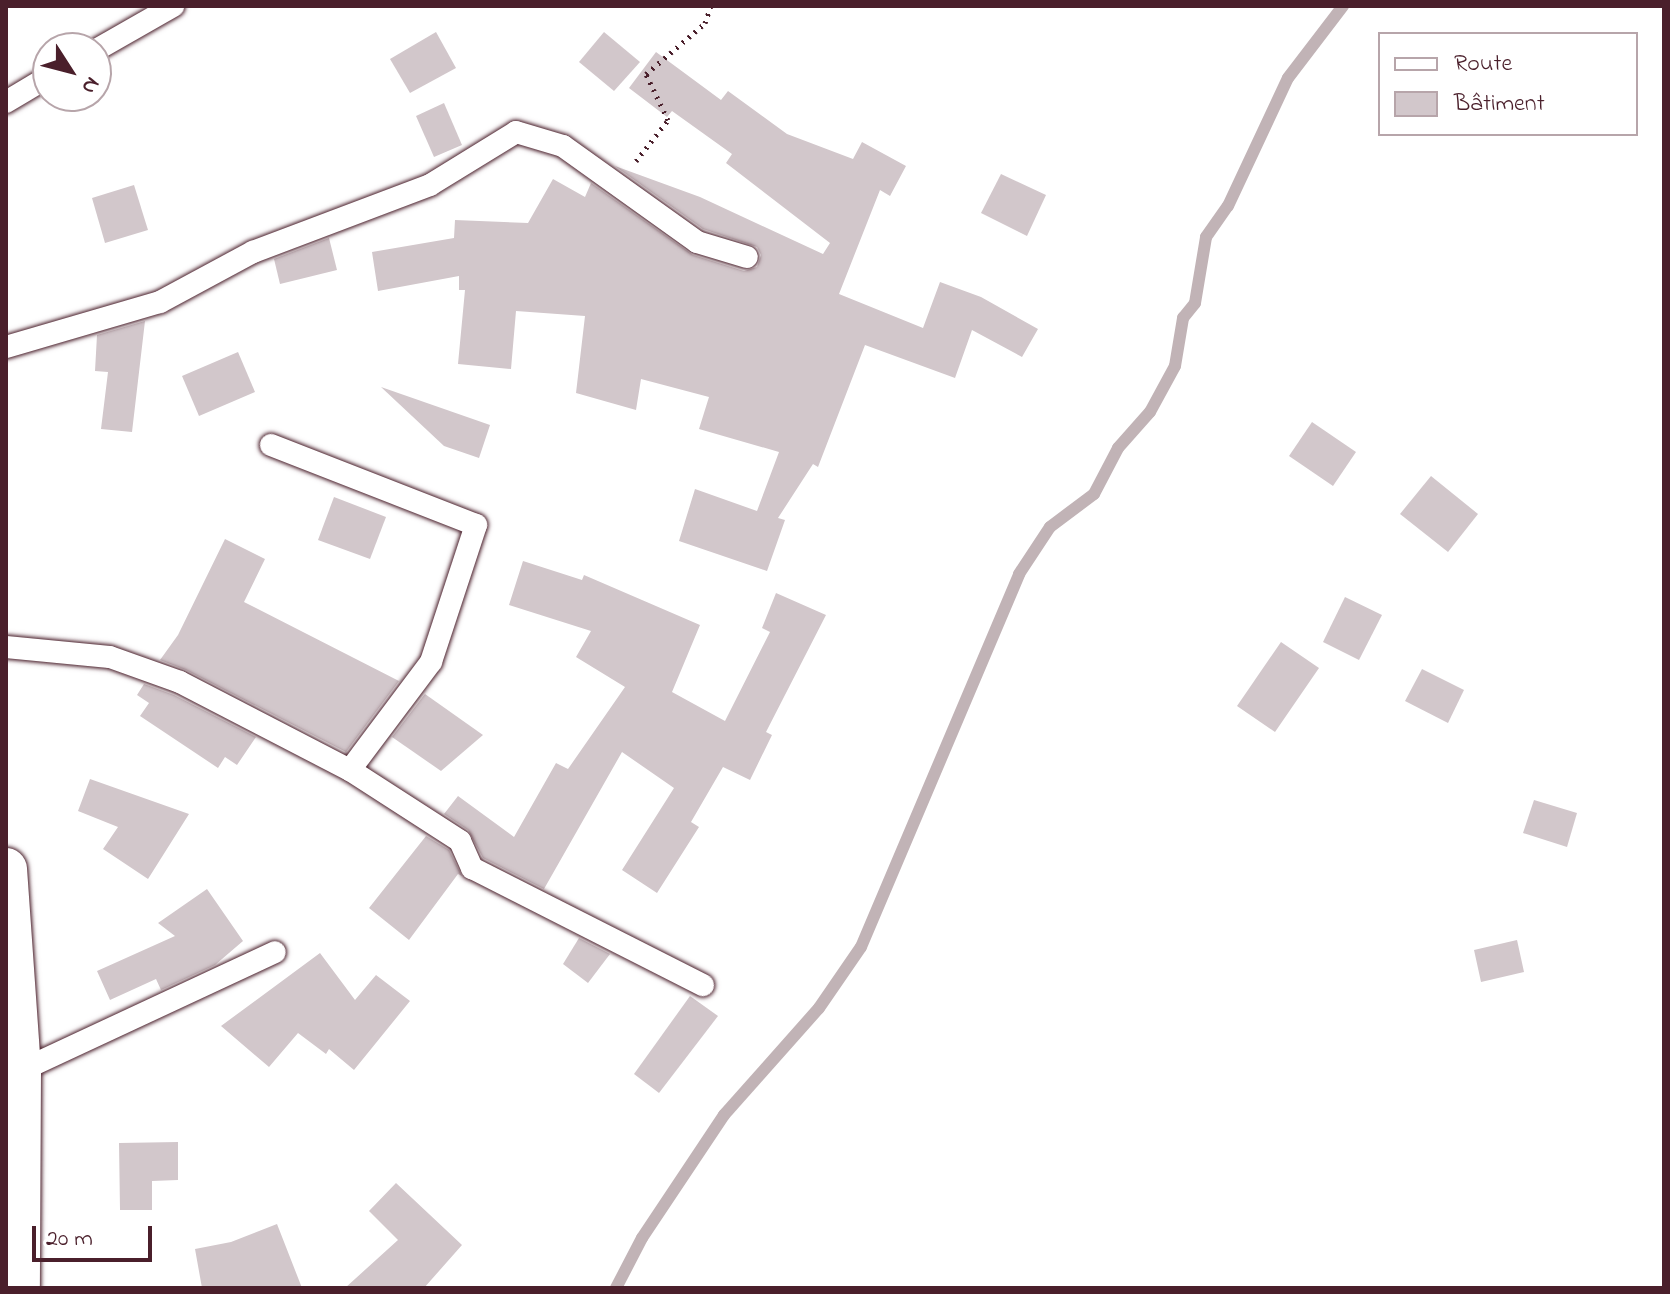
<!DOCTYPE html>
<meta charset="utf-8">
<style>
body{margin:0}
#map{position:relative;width:1670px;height:1294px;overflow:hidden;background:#fff;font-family:"Indie Flower",sans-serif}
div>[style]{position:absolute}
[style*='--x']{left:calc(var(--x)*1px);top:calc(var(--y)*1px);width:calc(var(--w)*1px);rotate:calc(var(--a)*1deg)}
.stream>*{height:12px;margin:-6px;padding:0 6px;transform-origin:6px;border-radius:6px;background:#c1b3b6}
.building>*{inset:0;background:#d2c7cb}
.path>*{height:5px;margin-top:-2.5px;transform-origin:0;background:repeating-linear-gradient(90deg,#4a1f2b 0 2px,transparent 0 8px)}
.roads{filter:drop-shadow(0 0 2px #4a1f2b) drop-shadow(0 0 2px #4a1f2b)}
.service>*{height:22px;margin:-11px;padding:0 11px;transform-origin:11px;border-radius:11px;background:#fff}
.minor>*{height:42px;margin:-21px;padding:0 21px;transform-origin:21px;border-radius:21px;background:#fff}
span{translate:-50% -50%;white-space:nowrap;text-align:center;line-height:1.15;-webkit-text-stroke:7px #fff;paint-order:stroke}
.frame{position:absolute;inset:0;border:8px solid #4a1f2b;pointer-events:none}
.legend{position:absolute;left:1378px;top:32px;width:260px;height:104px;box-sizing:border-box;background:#fff;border:2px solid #b7a5aa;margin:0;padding:10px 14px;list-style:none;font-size:24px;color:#4a1f2b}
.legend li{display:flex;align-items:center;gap:16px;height:40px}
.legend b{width:40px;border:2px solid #b7a5aa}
.north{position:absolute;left:32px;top:32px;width:80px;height:80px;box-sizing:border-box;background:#fff;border:2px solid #b7a5aa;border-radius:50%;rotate:126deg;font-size:22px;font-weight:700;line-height:32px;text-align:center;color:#4a1f2b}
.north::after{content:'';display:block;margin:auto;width:28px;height:36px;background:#4a1f2b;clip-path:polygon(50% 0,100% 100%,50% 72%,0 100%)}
.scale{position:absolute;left:32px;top:1226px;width:120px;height:36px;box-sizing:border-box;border:4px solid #4a1f2b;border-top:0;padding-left:10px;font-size:24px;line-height:28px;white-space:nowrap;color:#4a1f2b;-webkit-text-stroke:6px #fff;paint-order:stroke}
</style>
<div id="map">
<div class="stream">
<div style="--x:616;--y:1288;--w:56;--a:-62.5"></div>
<div style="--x:642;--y:1238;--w:148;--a:-56.3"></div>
<div style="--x:724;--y:1115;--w:143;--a:-48.4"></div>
<div style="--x:819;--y:1008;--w:74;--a:-55.5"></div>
<div style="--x:861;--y:947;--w:405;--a:-67"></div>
<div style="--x:1019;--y:574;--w:56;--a:-56.6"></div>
<div style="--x:1050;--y:527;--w:55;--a:-36.9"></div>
<div style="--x:1094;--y:494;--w:52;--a:-62.4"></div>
<div style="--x:1118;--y:448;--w:48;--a:-48.4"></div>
<div style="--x:1150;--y:412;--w:52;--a:-61.5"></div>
<div style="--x:1175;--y:366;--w:49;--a:-80.5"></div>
<div style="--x:1183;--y:318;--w:19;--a:-51"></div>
<div style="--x:1195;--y:303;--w:67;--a:-80.5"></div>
<div style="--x:1206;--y:237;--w:38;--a:-55"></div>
<div style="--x:1228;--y:206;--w:141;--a:-64.9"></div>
<div style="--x:1288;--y:78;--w:91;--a:-52.6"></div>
</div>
<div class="building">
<div style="clip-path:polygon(436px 32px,456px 68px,410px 93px,390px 59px)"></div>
<div style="clip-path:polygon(604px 32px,640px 62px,614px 91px,579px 62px)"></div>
<div style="clip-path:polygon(656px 52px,721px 100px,728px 91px,787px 134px,853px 159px,862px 142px,906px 166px,890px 196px,880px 190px,839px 294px,923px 328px,940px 282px,981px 297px,1038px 329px,1022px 357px,972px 330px,955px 378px,865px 345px,818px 467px,813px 464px,778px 518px,785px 520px,767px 571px,679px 541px,695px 489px,757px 511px,779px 452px,699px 429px,709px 397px,641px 379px,636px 410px,576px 393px,585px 316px,516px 311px,511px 369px,458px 364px,465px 290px,459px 290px,459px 276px,378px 291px,372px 252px,454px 238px,455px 220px,528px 223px,553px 179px,585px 197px,591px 183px,693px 255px,744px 271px,757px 267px,761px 255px,757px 247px,703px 229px,615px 166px,700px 197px,823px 254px,830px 243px,726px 163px,732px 154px,672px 111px,667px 117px,629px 88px)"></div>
<div style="clip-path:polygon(444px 103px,462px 145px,434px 157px,416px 116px)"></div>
<div style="clip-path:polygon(1001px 174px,1046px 195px,1027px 236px,981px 213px)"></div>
<div style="clip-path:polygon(134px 185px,148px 230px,105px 243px,92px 198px)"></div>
<div style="clip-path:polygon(329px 238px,337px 270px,280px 284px,274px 259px)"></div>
<div style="clip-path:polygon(145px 321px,132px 432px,101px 429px,108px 372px,95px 371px,97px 335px)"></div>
<div style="clip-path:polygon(238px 352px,255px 392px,199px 416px,182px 376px)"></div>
<div style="clip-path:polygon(381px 387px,490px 425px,479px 458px,444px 446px)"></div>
<div style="clip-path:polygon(1312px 422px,1356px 452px,1333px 486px,1289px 456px)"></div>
<div style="clip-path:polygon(1431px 476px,1478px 514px,1448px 552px,1400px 514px)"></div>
<div style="clip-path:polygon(334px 497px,386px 517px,370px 559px,318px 540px)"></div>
<div style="clip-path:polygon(225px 539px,265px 559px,244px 602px,399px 681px,346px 752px,186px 670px,160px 660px,178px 635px)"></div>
<div style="clip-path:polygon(523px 561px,582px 580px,584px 575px,700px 625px,672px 692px,725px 721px,770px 632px,762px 628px,776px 593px,826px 615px,766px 732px,772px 735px,750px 780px,723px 767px,691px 822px,699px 827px,657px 893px,622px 870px,674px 788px,622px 752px,544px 889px,483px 858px,468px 830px,444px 814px,458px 796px,514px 837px,556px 763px,568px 769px,625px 687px,576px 657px,591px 631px,509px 605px)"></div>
<div style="clip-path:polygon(1345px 597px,1382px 615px,1359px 660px,1323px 642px)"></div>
<div style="clip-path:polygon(1281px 642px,1319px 668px,1275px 732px,1237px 706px)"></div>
<div style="clip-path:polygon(1422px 669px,1464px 690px,1448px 723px,1405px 701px)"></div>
<div style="clip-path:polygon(144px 684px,174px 695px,256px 737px,237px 765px,225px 757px,218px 768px,140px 716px,149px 703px,137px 695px)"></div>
<div style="clip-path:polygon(425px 694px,483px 735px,441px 771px,392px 737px)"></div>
<div style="clip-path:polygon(90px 779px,189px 814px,148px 879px,103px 849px,118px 827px,78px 811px)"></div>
<div style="clip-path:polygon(1534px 800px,1577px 813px,1567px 847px,1523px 833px)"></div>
<div style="clip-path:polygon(426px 836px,449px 850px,462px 876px,458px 874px,409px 940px,369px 908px)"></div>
<div style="clip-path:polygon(207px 889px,243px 941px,215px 965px,161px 990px,156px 979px,110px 1000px,97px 971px,175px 936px,158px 923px)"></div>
<div style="clip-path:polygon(579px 938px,610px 954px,588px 983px,563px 964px)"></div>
<div style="clip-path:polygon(1517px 940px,1524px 972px,1481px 982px,1474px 950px)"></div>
<div style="clip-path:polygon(320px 953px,355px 1000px,376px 975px,410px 1001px,354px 1070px,329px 1049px,326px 1054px,298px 1033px,269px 1067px,221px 1026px)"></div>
<div style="clip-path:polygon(690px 996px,718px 1016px,659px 1093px,634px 1074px)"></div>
<div style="clip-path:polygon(178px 1142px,178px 1180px,152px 1181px,152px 1210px,120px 1210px,119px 1143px)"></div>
<div style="clip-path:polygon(396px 1183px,462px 1245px,424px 1288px,345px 1288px,398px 1240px,369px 1211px)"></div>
<div style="clip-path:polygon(277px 1224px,302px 1288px,202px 1288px,195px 1249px,231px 1242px)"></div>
</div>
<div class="path">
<div style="--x:636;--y:161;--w:52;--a:-52"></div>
<div style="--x:668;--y:120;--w:51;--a:-115.6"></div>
<div style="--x:646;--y:74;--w:78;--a:-40.8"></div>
<div style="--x:705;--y:23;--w:18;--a:-71"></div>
</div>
<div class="roads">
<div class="service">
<div style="--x:96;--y:50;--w:89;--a:-29.7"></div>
<div style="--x:6;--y:102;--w:49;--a:-30.8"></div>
<div style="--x:6;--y:347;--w:160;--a:-16.3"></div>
<div style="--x:160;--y:302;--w:106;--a:-28.3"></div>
<div style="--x:253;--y:252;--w:189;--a:-20.7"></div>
<div style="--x:430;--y:185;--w:101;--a:-31.6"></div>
<div style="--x:516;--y:132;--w:49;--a:16.6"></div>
<div style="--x:563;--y:146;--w:165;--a:35.6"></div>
<div style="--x:697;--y:242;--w:52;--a:16.7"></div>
<div style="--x:271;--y:445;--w:220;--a:21.3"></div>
<div style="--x:476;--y:525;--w:144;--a:108.2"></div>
<div style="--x:431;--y:662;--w:135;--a:126.9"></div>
<div style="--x:6;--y:647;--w:104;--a:5.5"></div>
<div style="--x:110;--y:657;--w:74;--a:19.7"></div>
<div style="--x:180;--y:682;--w:191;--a:27.4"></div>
<div style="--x:350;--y:770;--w:131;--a:32.8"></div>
<div style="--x:460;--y:841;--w:30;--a:66"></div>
<div style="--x:472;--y:868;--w:259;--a:26.9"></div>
<div style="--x:20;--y:1071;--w:281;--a:-25"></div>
</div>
<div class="minor">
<div style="--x:6;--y:869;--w:202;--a:86"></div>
<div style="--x:20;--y:1071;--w:217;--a:90.3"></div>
</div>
</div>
<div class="frame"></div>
<ul class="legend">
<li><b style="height:10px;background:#fff"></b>Route</li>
<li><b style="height:22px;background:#d2c7cb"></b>Bâtiment</li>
</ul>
<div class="north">N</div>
<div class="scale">20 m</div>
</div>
